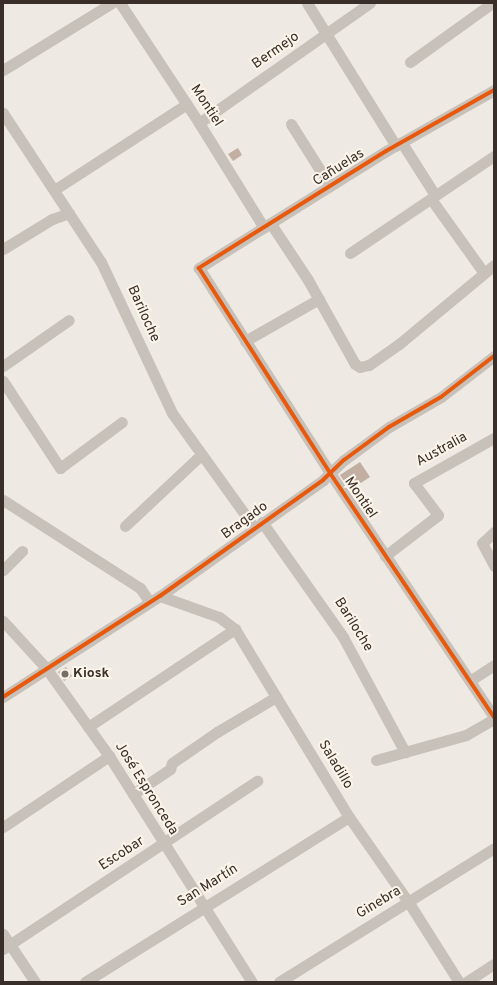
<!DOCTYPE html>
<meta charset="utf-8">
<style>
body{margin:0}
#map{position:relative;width:497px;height:985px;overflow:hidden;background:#eee9e2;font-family:Overpass,sans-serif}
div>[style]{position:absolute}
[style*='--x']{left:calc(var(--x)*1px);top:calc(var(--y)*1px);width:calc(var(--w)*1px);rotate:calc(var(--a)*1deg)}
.building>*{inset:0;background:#c3aea2}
.minor>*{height:11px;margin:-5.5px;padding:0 5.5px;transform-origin:5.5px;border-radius:5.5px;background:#c7c1ba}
.cycleway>*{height:4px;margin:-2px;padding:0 2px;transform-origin:2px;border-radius:2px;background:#e8590c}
.dots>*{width:11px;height:11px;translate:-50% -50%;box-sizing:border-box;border:2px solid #fbf4e9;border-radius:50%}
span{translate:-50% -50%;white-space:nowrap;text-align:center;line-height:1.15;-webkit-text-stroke:4px #fbf4e9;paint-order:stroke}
.street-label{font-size:14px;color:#392e28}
.poi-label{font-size:14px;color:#392e28;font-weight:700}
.left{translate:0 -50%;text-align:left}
.frame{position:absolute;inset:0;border:4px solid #392e28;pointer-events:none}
</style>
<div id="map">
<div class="building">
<div style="clip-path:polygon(238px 148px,242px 155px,233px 161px,228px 154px)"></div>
<div style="clip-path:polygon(360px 462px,370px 477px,350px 490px,340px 475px)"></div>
<div style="clip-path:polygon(66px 667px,72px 676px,64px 681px,58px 672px)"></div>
</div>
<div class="minor">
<div style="--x:120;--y:3;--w:144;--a:56.6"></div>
<div style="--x:199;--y:123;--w:123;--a:58.2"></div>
<div style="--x:307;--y:3;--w:168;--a:58.1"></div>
<div style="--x:410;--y:62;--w:101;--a:-35.7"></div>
<div style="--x:3;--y:70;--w:128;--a:-31.6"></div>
<div style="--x:494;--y:90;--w:124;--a:150.5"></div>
<div style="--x:386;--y:151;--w:221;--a:148"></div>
<div style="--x:199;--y:268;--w:243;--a:57.4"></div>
<div style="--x:330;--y:473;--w:294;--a:56.1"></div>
<div style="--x:3;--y:113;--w:178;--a:56.7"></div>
<div style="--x:101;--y:262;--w:167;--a:64.8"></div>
<div style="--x:172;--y:413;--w:140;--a:54.3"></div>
<div style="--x:199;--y:123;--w:209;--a:-35.1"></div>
<div style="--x:291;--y:124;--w:73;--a:57.8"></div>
<div style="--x:402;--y:143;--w:62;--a:57.6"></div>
<div style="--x:54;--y:190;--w:158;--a:-32.9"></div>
<div style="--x:431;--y:199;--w:91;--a:54.4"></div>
<div style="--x:271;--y:224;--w:67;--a:56.5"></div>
<div style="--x:308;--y:280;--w:96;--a:60.8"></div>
<div style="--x:355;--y:364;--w:6;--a:31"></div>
<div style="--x:360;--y:367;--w:9;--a:-13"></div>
<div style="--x:369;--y:365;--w:37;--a:-35"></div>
<div style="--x:399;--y:344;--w:124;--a:-39.7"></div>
<div style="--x:3;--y:249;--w:57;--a:-31.5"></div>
<div style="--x:52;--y:219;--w:18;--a:-19"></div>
<div style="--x:350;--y:253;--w:174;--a:-34"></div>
<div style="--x:245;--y:341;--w:85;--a:-29.6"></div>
<div style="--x:3;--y:366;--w:80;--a:-34.9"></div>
<div style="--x:3;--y:381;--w:104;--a:56.8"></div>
<div style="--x:60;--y:468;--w:77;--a:-36.6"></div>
<div style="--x:3;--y:500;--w:163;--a:32.7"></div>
<div style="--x:140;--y:588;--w:16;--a:55"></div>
<div style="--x:262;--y:522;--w:141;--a:54.8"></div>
<div style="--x:343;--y:637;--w:131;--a:61.7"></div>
<div style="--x:125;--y:526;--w:105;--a:-43.1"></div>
<div style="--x:494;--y:532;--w:16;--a:137"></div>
<div style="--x:482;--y:543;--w:26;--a:62"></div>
<div style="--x:385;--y:556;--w:67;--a:-37.7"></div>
<div style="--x:438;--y:515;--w:40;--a:-127"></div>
<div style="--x:414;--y:483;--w:92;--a:-29.4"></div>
<div style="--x:3;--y:570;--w:27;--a:-45"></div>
<div style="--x:160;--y:596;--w:63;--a:19.6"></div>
<div style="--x:219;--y:617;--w:20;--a:37"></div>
<div style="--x:235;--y:629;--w:220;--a:58.8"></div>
<div style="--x:349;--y:817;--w:105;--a:55.1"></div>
<div style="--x:409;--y:903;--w:93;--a:57.7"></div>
<div style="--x:3;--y:621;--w:64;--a:47.5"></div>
<div style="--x:46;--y:668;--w:108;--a:54.4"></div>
<div style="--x:109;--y:756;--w:267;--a:57.7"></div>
<div style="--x:471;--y:680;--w:27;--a:-33"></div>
<div style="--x:3;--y:697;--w:187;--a:-32.8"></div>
<div style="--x:160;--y:596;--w:200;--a:-35.4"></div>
<div style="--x:323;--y:480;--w:29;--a:-44"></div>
<div style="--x:344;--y:460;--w:56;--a:-36.3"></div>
<div style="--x:389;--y:427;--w:60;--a:-30"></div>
<div style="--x:441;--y:397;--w:67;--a:-37.7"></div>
<div style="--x:88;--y:727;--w:177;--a:-33.7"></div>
<div style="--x:376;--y:760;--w:93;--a:-15.5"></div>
<div style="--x:466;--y:735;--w:32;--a:-30"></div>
<div style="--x:133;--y:794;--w:45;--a:-34"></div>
<div style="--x:170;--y:769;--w:6;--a:-72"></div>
<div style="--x:172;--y:763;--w:55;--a:-34.6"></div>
<div style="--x:217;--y:732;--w:69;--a:-30.7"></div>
<div style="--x:3;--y:827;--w:128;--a:-33.8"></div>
<div style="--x:3;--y:934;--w:58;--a:56.3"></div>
<div style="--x:3;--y:949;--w:305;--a:-33.5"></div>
<div style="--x:85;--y:982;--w:311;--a:-32"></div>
<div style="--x:279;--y:982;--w:253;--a:-31.9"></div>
<div style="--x:466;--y:982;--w:33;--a:-33"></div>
</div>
<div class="cycleway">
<div style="--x:494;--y:90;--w:124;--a:150.5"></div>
<div style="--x:386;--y:151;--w:221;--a:148"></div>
<div style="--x:199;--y:268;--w:243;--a:57.4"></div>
<div style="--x:330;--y:473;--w:294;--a:56.1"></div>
<div style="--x:3;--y:697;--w:187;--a:-32.8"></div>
<div style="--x:160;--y:596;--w:200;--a:-35.4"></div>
<div style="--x:323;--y:480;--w:29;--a:-44"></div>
<div style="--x:344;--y:460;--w:56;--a:-36.3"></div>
<div style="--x:389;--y:427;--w:60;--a:-30"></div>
<div style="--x:441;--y:397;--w:67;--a:-37.7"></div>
</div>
<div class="dots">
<div style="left:65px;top:674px;background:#786f69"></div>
</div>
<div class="street-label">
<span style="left:276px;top:51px;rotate:-35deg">Bermejo</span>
<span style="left:206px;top:106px;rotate:57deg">Montiel</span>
<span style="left:339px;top:168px;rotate:-32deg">Cañuelas</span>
<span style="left:143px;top:314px;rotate:66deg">Bariloche</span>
<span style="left:442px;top:450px;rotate:-29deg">Australia</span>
<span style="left:360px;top:498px;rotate:56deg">Montiel</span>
<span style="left:245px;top:521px;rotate:-36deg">Bragado</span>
<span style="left:353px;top:625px;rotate:58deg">Bariloche</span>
<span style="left:335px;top:765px;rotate:59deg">Saladillo</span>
<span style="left:146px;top:789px;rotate:58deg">José Espronceda</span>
<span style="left:122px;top:854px;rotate:-33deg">Escobar</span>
<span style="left:208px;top:886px;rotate:-32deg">San Martín</span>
<span style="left:379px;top:903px;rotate:-31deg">Ginebra</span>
</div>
<div class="poi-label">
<span class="left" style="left:73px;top:674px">Kiosk</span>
</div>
<div class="frame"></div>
</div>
